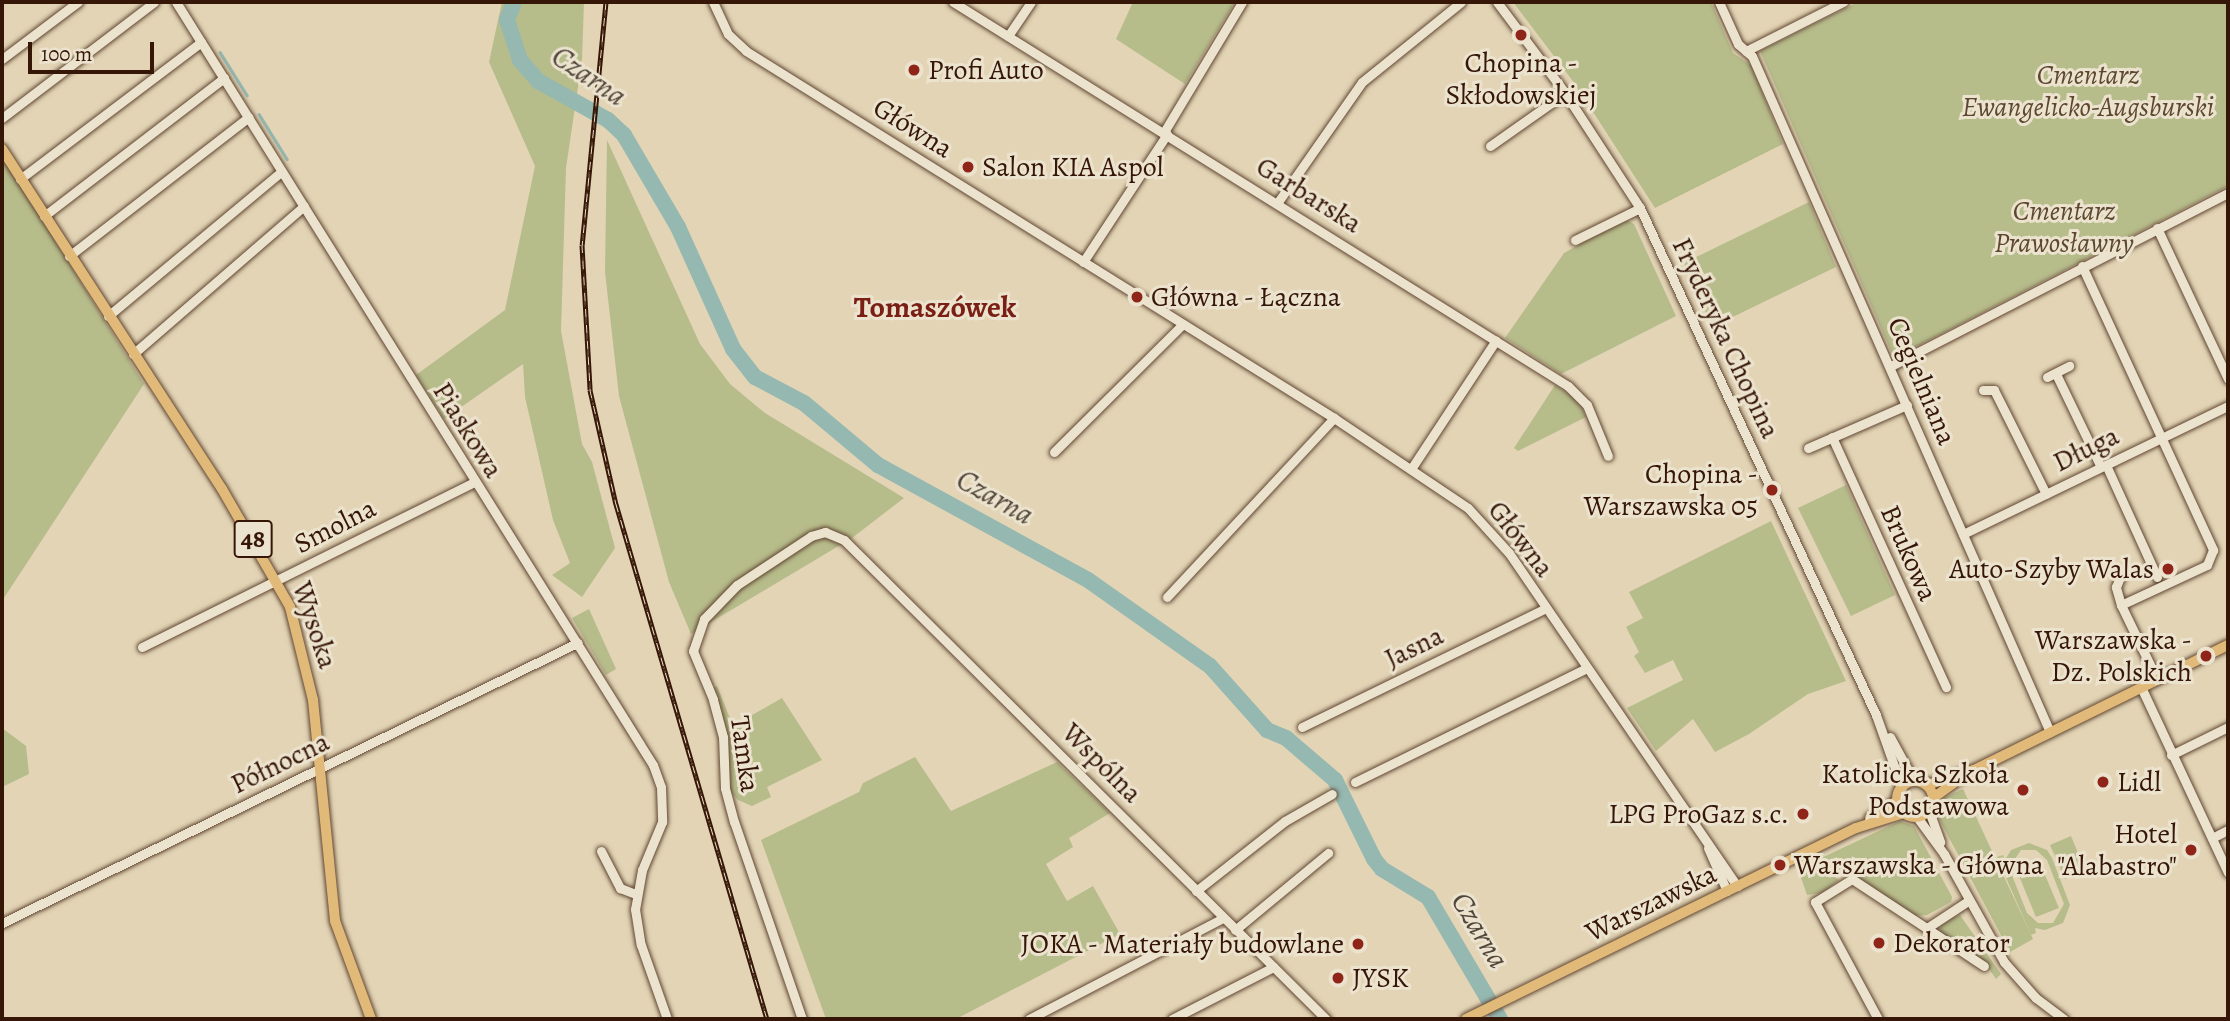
<!DOCTYPE html>
<meta charset="utf-8">
<style>
body{margin:0}
#map{position:relative;width:2230px;height:1021px;overflow:hidden;background:#e2d4b5;font-family:Alegreya,serif}
div>[style]{position:absolute}
[style*='--x']{left:calc(var(--x)*1px);top:calc(var(--y)*1px);width:calc(var(--w)*1px);rotate:calc(var(--a)*1deg)}
.green>*{inset:0;background:#b7bc8b}
.stream>*{height:2.5px;margin:-1.25px;padding:0 1.25px;transform-origin:1.25px;border-radius:1.25px;background:#95b8b1}
.river>*{height:16px;margin:-8px;padding:0 8px;transform-origin:8px;border-radius:8px;background:#95b8b1}
.roads{filter:drop-shadow(0 0 2px #614632) drop-shadow(0 0 2px #614632)}
.minor>*{height:9px;margin:-4.5px;padding:0 4.5px;transform-origin:4.5px;border-radius:4.5px;background:#ece3cf}
.major>*{height:10px;margin:-5px;padding:0 5px;transform-origin:5px;border-radius:5px;background:#e1ba7a}
.major>.ring{margin:-5px;padding:0;box-sizing:content-box;background:none;border:10px solid #e1ba7a;border-radius:50%}
.rail>*{height:5px;margin-top:-2.5px;transform-origin:0;background:repeating-linear-gradient(90deg,#ece3cf 0 8px,#361607 0 16px);box-sizing:border-box;border-block:2px solid #361607}
.dots>*{width:19px;height:19px;translate:-50% -50%;box-sizing:border-box;border:4px solid #ece3cf;border-radius:50%}
span{translate:-50% -50%;white-space:nowrap;text-align:center;line-height:1.15;-webkit-text-stroke:6px #ece3cf;paint-order:stroke}
.shield-label span{padding:2px 5px;background:#ece3cf;border:2px solid;border-radius:5px;-webkit-text-stroke-width:0}
.shield-label{font-size:26px;color:#361607;font-weight:700}
.poi-label{font-size:28px;color:#361607}
.left{translate:0 -50%;text-align:left}
.right{translate:-100% -50%;text-align:right}
.park-label{font-size:28px;color:#5d482f;font-style:italic}
.street-label{font-size:28px;color:#361607}
.water-label{font-size:30px;color:#52473a;font-style:italic}
.neighbourhood-label{font-size:30px;color:#7a1f14;font-weight:700}
.frame{position:absolute;inset:0;border:4px solid #361607;pointer-events:none}
.scale{position:absolute;left:28px;top:42px;width:126px;height:32px;box-sizing:border-box;border:4px solid #361607;border-top:0;padding-left:9px;font-size:21px;line-height:24px;white-space:nowrap;color:#361607;-webkit-text-stroke:5px #ece3cf;paint-order:stroke}
</style>
<div id="map">
<div class="green">
<div style="clip-path:polygon(502px 2px,584px 2px,582px 60px,566px 168px,561px 331px,582px 444px,592px 462px,615px 548px,582px 597px,552px 575px,570px 563px,553px 520px,525px 397px,523px 364px,444px 419px,416px 375px,505px 310px,535px 166px,489px 62px)"></div>
<div style="clip-path:polygon(1133px 2px,1235px 2px,1185px 84px,1116px 39px)"></div>
<div style="clip-path:polygon(1513px 2px,1711px 2px,1733px 53px,1751px 65px,1783px 144px,1655px 208px,1575px 84px)"></div>
<div style="clip-path:polygon(1858px 2px,2228px 2px,2228px 186px,1894px 358px,1760px 51px)"></div>
<div style="clip-path:polygon(607px 140px,700px 344px,730px 384px,765px 413px,904px 498px,852px 538px,691px 634px,669px 582px,619px 396px,605px 272px)"></div>
<div style="clip-path:polygon(2px 156px,144px 384px,2px 601px)"></div>
<div style="clip-path:polygon(1809px 202px,1836px 267px,1712px 327px,1684px 263px)"></div>
<div style="clip-path:polygon(1625px 219px,1634px 224px,1676px 316px,1561px 374px,1505px 338px,1564px 253px)"></div>
<div style="clip-path:polygon(1555px 385px,1578px 400px,1586px 417px,1518px 451px,1514px 448px)"></div>
<div style="clip-path:polygon(1846px 485px,1895px 595px,1851px 616px,1798px 508px)"></div>
<div style="clip-path:polygon(1771px 521px,1846px 681px,1808px 694px,1749px 734px,1715px 752px,1693px 719px,1656px 751px,1627px 708px,1683px 680px,1673px 660px,1645px 673px,1634px 656px,1639px 652px,1626px 627px,1643px 618px,1629px 592px)"></div>
<div style="clip-path:polygon(589px 609px,616px 669px,606px 675px,572px 618px)"></div>
<div style="clip-path:polygon(717px 686px,733px 726px,782px 698px,822px 760px,767px 787px,771px 797px,752px 806px,738px 800px,727px 788px,712px 689px)"></div>
<div style="clip-path:polygon(2px 728px,26px 746px,29px 774px,2px 787px)"></div>
<div style="clip-path:polygon(915px 757px,951px 811px,1057px 762px,1110px 813px,1069px 838px,1073px 847px,1046px 864px,1067px 901px,1093px 886px,1120px 934px,956px 1019px,826px 1019px,761px 840px,859px 792px,863px 783px)"></div>
<div style="clip-path:polygon(1963px 789px,2033px 939px,2010px 952px,1938px 817px,1944px 798px)"></div>
<div style="clip-path:polygon(1900px 821px,1914px 826px,1952px 897px,1951px 902px,1927px 915px,1915px 916px,1843px 869px,1838px 875px,1817px 860px)"></div>
<div style="clip-path:polygon(2071px 836px,2085px 870px,2065px 879px,2050px 845px)"></div>
<div style="clip-path:polygon(evenodd,2029px 843px,2047px 850px,2052px 858px,2070px 905px,2063px 923px,2045px 930px,2035px 928px,2036px 933px,2031px 935px,1997px 857px,2003px 855px,2005px 860px,2011px 850px,2029px 843px,2021px 850px,2036px 850px,2047px 860px,2064px 904px,2053px 923px,2038px 923px,2027px 913px,2009px 868px,2021px 850px)"></div>
<div style="clip-path:polygon(2039px 861px,2059px 908px,2036px 917px,2017px 871px)"></div>
<div style="clip-path:polygon(1814px 862px,1839px 880px,1822px 893px,1807px 895px,1798px 869px)"></div>
<div style="clip-path:polygon(1960px 915px,2001px 974px,1996px 979px,1985px 963px,1940px 932px,1941px 922px)"></div>
</div>
<div class="stream">
<div style="--x:220;--y:52;--w:51;--a:57.9"></div>
<div style="--x:259;--y:114;--w:53;--a:58.1"></div>
</div>
<div class="river">
<div style="--x:514;--y:2;--w:19;--a:111"></div>
<div style="--x:507;--y:20;--w:42;--a:72"></div>
<div style="--x:520;--y:60;--w:28;--a:49"></div>
<div style="--x:538;--y:81;--w:80;--a:29.1"></div>
<div style="--x:608;--y:120;--w:22;--a:43"></div>
<div style="--x:624;--y:135;--w:107;--a:59.6"></div>
<div style="--x:678;--y:227;--w:134;--a:65.7"></div>
<div style="--x:733;--y:349;--w:36;--a:52"></div>
<div style="--x:755;--y:377;--w:55;--a:28"></div>
<div style="--x:804;--y:403;--w:97;--a:40"></div>
<div style="--x:878;--y:465;--w:239;--a:28.7"></div>
<div style="--x:1088;--y:580;--w:149;--a:35.2"></div>
<div style="--x:1210;--y:666;--w:86;--a:48.3"></div>
<div style="--x:1267;--y:730;--w:21;--a:23"></div>
<div style="--x:1286;--y:738;--w:65;--a:40.6"></div>
<div style="--x:1335;--y:780;--w:88;--a:63.7"></div>
<div style="--x:1374;--y:859;--w:13;--a:51"></div>
<div style="--x:1382;--y:869;--w:54;--a:31.3"></div>
<div style="--x:1428;--y:897;--w:142;--a:59.5"></div>
</div>
<div class="roads">
<div class="minor">
<div style="--x:176;--y:2;--w:900;--a:57.99"></div>
<div style="--x:653;--y:765;--w:23;--a:70"></div>
<div style="--x:661;--y:787;--w:35;--a:88"></div>
<div style="--x:662;--y:822;--w:52;--a:112.6"></div>
<div style="--x:642;--y:870;--w:40;--a:100"></div>
<div style="--x:635;--y:909;--w:36;--a:81"></div>
<div style="--x:641;--y:945;--w:78;--a:70.6"></div>
<div style="--x:713;--y:2;--w:35;--a:65"></div>
<div style="--x:728;--y:34;--w:25;--a:43"></div>
<div style="--x:746;--y:51;--w:693;--a:31.97"></div>
<div style="--x:1334;--y:418;--w:161;--a:33.9"></div>
<div style="--x:1468;--y:508;--w:61;--a:47.7"></div>
<div style="--x:1509;--y:553;--w:404;--a:55.6"></div>
<div style="--x:953;--y:2;--w:725;--a:31.98"></div>
<div style="--x:1568;--y:386;--w:27;--a:45"></div>
<div style="--x:1587;--y:405;--w:55;--a:67.6"></div>
<div style="--x:1497;--y:2;--w:114;--a:53.2"></div>
<div style="--x:1565;--y:93;--w:137;--a:56.9"></div>
<div style="--x:1640;--y:208;--w:559;--a:65.04"></div>
<div style="--x:1876;--y:715;--w:77;--a:70.4"></div>
<div style="--x:1719;--y:2;--w:46;--a:65.7"></div>
<div style="--x:1738;--y:44;--w:18;--a:41"></div>
<div style="--x:1752;--y:56;--w:739;--a:66.21"></div>
<div style="--x:1008;--y:36;--w:41;--a:-55.9"></div>
<div style="--x:1746;--y:51;--w:109;--a:-26.8"></div>
<div style="--x:2;--y:59;--w:95;--a:-36.9"></div>
<div style="--x:2;--y:118;--w:191;--a:-37.3"></div>
<div style="--x:1164;--y:132;--w:152;--a:-59"></div>
<div style="--x:1490;--y:146;--w:92;--a:-35.2"></div>
<div style="--x:20;--y:179;--w:227;--a:-37.1"></div>
<div style="--x:1278;--y:202;--w:146;--a:-55"></div>
<div style="--x:1362;--y:82;--w:127;--a:-38.9"></div>
<div style="--x:44;--y:216;--w:227;--a:-37.5"></div>
<div style="--x:2157;--y:228;--w:167;--a:64.8"></div>
<div style="--x:1575;--y:240;--w:72;--a:-26.2"></div>
<div style="--x:69;--y:256;--w:227;--a:-37.7"></div>
<div style="--x:1083;--y:262;--w:153;--a:-56.7"></div>
<div style="--x:2082;--y:266;--w:313;--a:65.2"></div>
<div style="--x:2213;--y:550;--w:16;--a:112"></div>
<div style="--x:2207;--y:565;--w:95;--a:155.1"></div>
<div style="--x:2121;--y:605;--w:82;--a:64.1"></div>
<div style="--x:108;--y:316;--w:226;--a:-39.8"></div>
<div style="--x:133;--y:354;--w:226;--a:-40.9"></div>
<div style="--x:1891;--y:366;--w:379;--a:-27.2"></div>
<div style="--x:2056;--y:374;--w:103;--a:64.2"></div>
<div style="--x:2047;--y:377;--w:25;--a:-27"></div>
<div style="--x:1983;--y:390;--w:11;--a:0"></div>
<div style="--x:1994;--y:390;--w:116;--a:63.4"></div>
<div style="--x:1832;--y:437;--w:275;--a:65.5"></div>
<div style="--x:1808;--y:448;--w:108;--a:-23.5"></div>
<div style="--x:1054;--y:452;--w:180;--a:-44.8"></div>
<div style="--x:2106;--y:465;--w:123;--a:65.5"></div>
<div style="--x:1411;--y:469;--w:154;--a:-56.6"></div>
<div style="--x:1963;--y:534;--w:294;--a:-25.8"></div>
<div style="--x:1167;--y:597;--w:245;--a:-47"></div>
<div style="--x:2121;--y:605;--w:19;--a:-106"></div>
<div style="--x:2116;--y:587;--w:16;--a:-68"></div>
<div style="--x:142;--y:647;--w:371;--a:-26.4"></div>
<div style="--x:2141;--y:687;--w:205;--a:64.9"></div>
<div style="--x:1302;--y:727;--w:271;--a:-26"></div>
<div style="--x:1890;--y:737;--w:50;--a:61.4"></div>
<div style="--x:2171;--y:755;--w:64;--a:-26.2"></div>
<div style="--x:1355;--y:782;--w:258;--a:-26.2"></div>
<div style="--x:1929;--y:811;--w:33;--a:70"></div>
<div style="--x:1917;--y:817;--w:46;--a:53.9"></div>
<div style="--x:1944;--y:854;--w:124;--a:60.9"></div>
<div style="--x:2004;--y:962;--w:48;--a:48.4"></div>
<div style="--x:2036;--y:998;--w:35;--a:37"></div>
<div style="--x:2212;--y:838;--w:18;--a:-27"></div>
<div style="--x:1708;--y:848;--w:47;--a:66.2"></div>
<div style="--x:601;--y:851;--w:42;--a:62.8"></div>
<div style="--x:620;--y:888;--w:17;--a:21"></div>
<div style="--x:1196;--y:891;--w:113;--a:-38.2"></div>
<div style="--x:1285;--y:821;--w:54;--a:-29.9"></div>
<div style="--x:2;--y:923;--w:640;--a:-25.96"></div>
<div style="--x:1927;--y:928;--w:49;--a:-33.4"></div>
<div style="--x:1235;--y:930;--w:121;--a:-39.6"></div>
<div style="--x:802;--y:1019;--w:208;--a:-109"></div>
<div style="--x:734;--y:822;--w:35;--a:-105"></div>
<div style="--x:725;--y:788;--w:51;--a:-92.2"></div>
<div style="--x:723;--y:737;--w:39;--a:-105"></div>
<div style="--x:713;--y:699;--w:52;--a:-112.6"></div>
<div style="--x:693;--y:651;--w:34;--a:-71"></div>
<div style="--x:704;--y:619;--w:47;--a:-45.9"></div>
<div style="--x:737;--y:585;--w:89;--a:-33.5"></div>
<div style="--x:811;--y:536;--w:15;--a:-16"></div>
<div style="--x:825;--y:532;--w:21;--a:23"></div>
<div style="--x:844;--y:540;--w:680;--a:44.82"></div>
<div style="--x:1029;--y:1019;--w:219;--a:-27.5"></div>
<div style="--x:1172;--y:1019;--w:114;--a:-27.2"></div>
<div style="--x:1878;--y:1019;--w:133;--a:-118.3"></div>
<div style="--x:1815;--y:902;--w:44;--a:-31.9"></div>
<div style="--x:1852;--y:879;--w:158;--a:33.4"></div>
</div>
<div class="major">
<div style="--x:2;--y:149;--w:405;--a:57.1"></div>
<div style="--x:222;--y:489;--w:136;--a:60"></div>
<div style="--x:290;--y:607;--w:96;--a:76.1"></div>
<div style="--x:313;--y:700;--w:222;--a:84.3"></div>
<div style="--x:335;--y:921;--w:104;--a:69.8"></div>
<div class="ring" style="left:1897px;top:781px;width:26px;height:26px"></div>
<div style="--x:1927;--y:785;--w:49;--a:-17.7"></div>
<div style="--x:1974;--y:770;--w:283;--a:-26.2"></div>
<div style="--x:1933;--y:798;--w:32;--a:-36"></div>
<div style="--x:1870;--y:818;--w:32;--a:-32"></div>
<div style="--x:1466;--y:1019;--w:434;--a:-26.1"></div>
<div style="--x:1856;--y:828;--w:50;--a:-17.4"></div>
</div>
</div>
<div class="rail">
<div style="--x:606;--y:2;--w:244;--a:95.6"></div>
<div style="--x:582;--y:245;--w:145;--a:86.8"></div>
<div style="--x:590;--y:390;--w:117;--a:77.2"></div>
<div style="--x:616;--y:504;--w:537;--a:73.66"></div>
</div>
<div class="dots">
<div style="left:1521px;top:35px;background:#8f2418"></div>
<div style="left:914px;top:70px;background:#8f2418"></div>
<div style="left:968px;top:167px;background:#8f2418"></div>
<div style="left:1137px;top:297px;background:#8f2418"></div>
<div style="left:1772px;top:490px;background:#8f2418"></div>
<div style="left:2168px;top:569px;background:#8f2418"></div>
<div style="left:2206px;top:656px;background:#8f2418"></div>
<div style="left:2103px;top:782px;background:#8f2418"></div>
<div style="left:2023px;top:790px;background:#8f2418"></div>
<div style="left:1803px;top:814px;background:#8f2418"></div>
<div style="left:2191px;top:850px;background:#8f2418"></div>
<div style="left:1780px;top:865px;background:#8f2418"></div>
<div style="left:1879px;top:943px;background:#8f2418"></div>
<div style="left:1358px;top:944px;background:#8f2418"></div>
<div style="left:1338px;top:978px;background:#8f2418"></div>
</div>
<div class="shield-label">
<span style="left:253px;top:539px">48</span>
</div>
<div class="poi-label">
<span style="left:1521px;top:79px">Chopina -<br>Skłodowskiej</span>
<span class="left" style="left:928px;top:70px">Profi Auto</span>
<span class="left" style="left:982px;top:167px">Salon KIA Aspol</span>
<span class="left" style="left:1151px;top:297px">Główna - Łączna</span>
<span class="right" style="left:1758px;top:490px">Chopina -<br>Warszawska 05</span>
<span class="right" style="left:2154px;top:569px">Auto-Szyby Walas</span>
<span class="right" style="left:2192px;top:656px">Warszawska -<br>Dz. Polskich</span>
<span class="right" style="left:2009px;top:790px">Katolicka Szkoła<br>Podstawowa</span>
<span class="left" style="left:2117px;top:782px">Lidl</span>
<span class="right" style="left:1789px;top:814px">LPG ProGaz s.c.</span>
<span class="right" style="left:2177px;top:850px">Hotel<br>"Alabastro"</span>
<span class="left" style="left:1794px;top:865px">Warszawska - Główna</span>
<span class="left" style="left:1893px;top:943px">Dekorator</span>
<span class="right" style="left:1344px;top:944px">JOKA - Materiały budowlane</span>
<span class="left" style="left:1352px;top:978px">JYSK</span>
</div>
<div class="park-label">
<span style="left:2088px;top:91px">Cmentarz<br>Ewangelicko-Augsburski</span>
<span style="left:2064px;top:227px">Cmentarz<br>Prawosławny</span>
</div>
<div class="street-label">
<span style="left:913px;top:128px;rotate:32deg">Główna</span>
<span style="left:1309px;top:195px;rotate:32deg">Garbarska</span>
<span style="left:1726px;top:338px;rotate:65deg">Fryderyka Chopina</span>
<span style="left:1922px;top:381px;rotate:67deg">Cegielniana</span>
<span style="left:468px;top:430px;rotate:58deg">Piaskowa</span>
<span style="left:2086px;top:449px;rotate:-26deg">Długa</span>
<span style="left:335px;top:526px;rotate:-27deg">Smolna</span>
<span style="left:1521px;top:539px;rotate:52deg">Główna</span>
<span style="left:1909px;top:553px;rotate:66deg">Brukowa</span>
<span style="left:315px;top:625px;rotate:72deg">Wysoka</span>
<span style="left:1414px;top:647px;rotate:-26deg">Jasna</span>
<span style="left:745px;top:754px;rotate:82deg">Tamka</span>
<span style="left:280px;top:763px;rotate:-26deg">Północna</span>
<span style="left:1102px;top:763px;rotate:45deg">Wspólna</span>
<span style="left:1651px;top:903px;rotate:-26deg">Warszawska</span>
</div>
<div class="water-label">
<span style="left:589px;top:76px;rotate:34deg">Czarna</span>
<span style="left:995px;top:497px;rotate:29deg">Czarna</span>
<span style="left:1480px;top:930px;rotate:59deg">Czarna</span>
</div>
<div class="neighbourhood-label">
<span style="left:935px;top:307px">Tomaszówek</span>
</div>
<div class="frame"></div>
<div class="scale">100 m</div>
</div>
